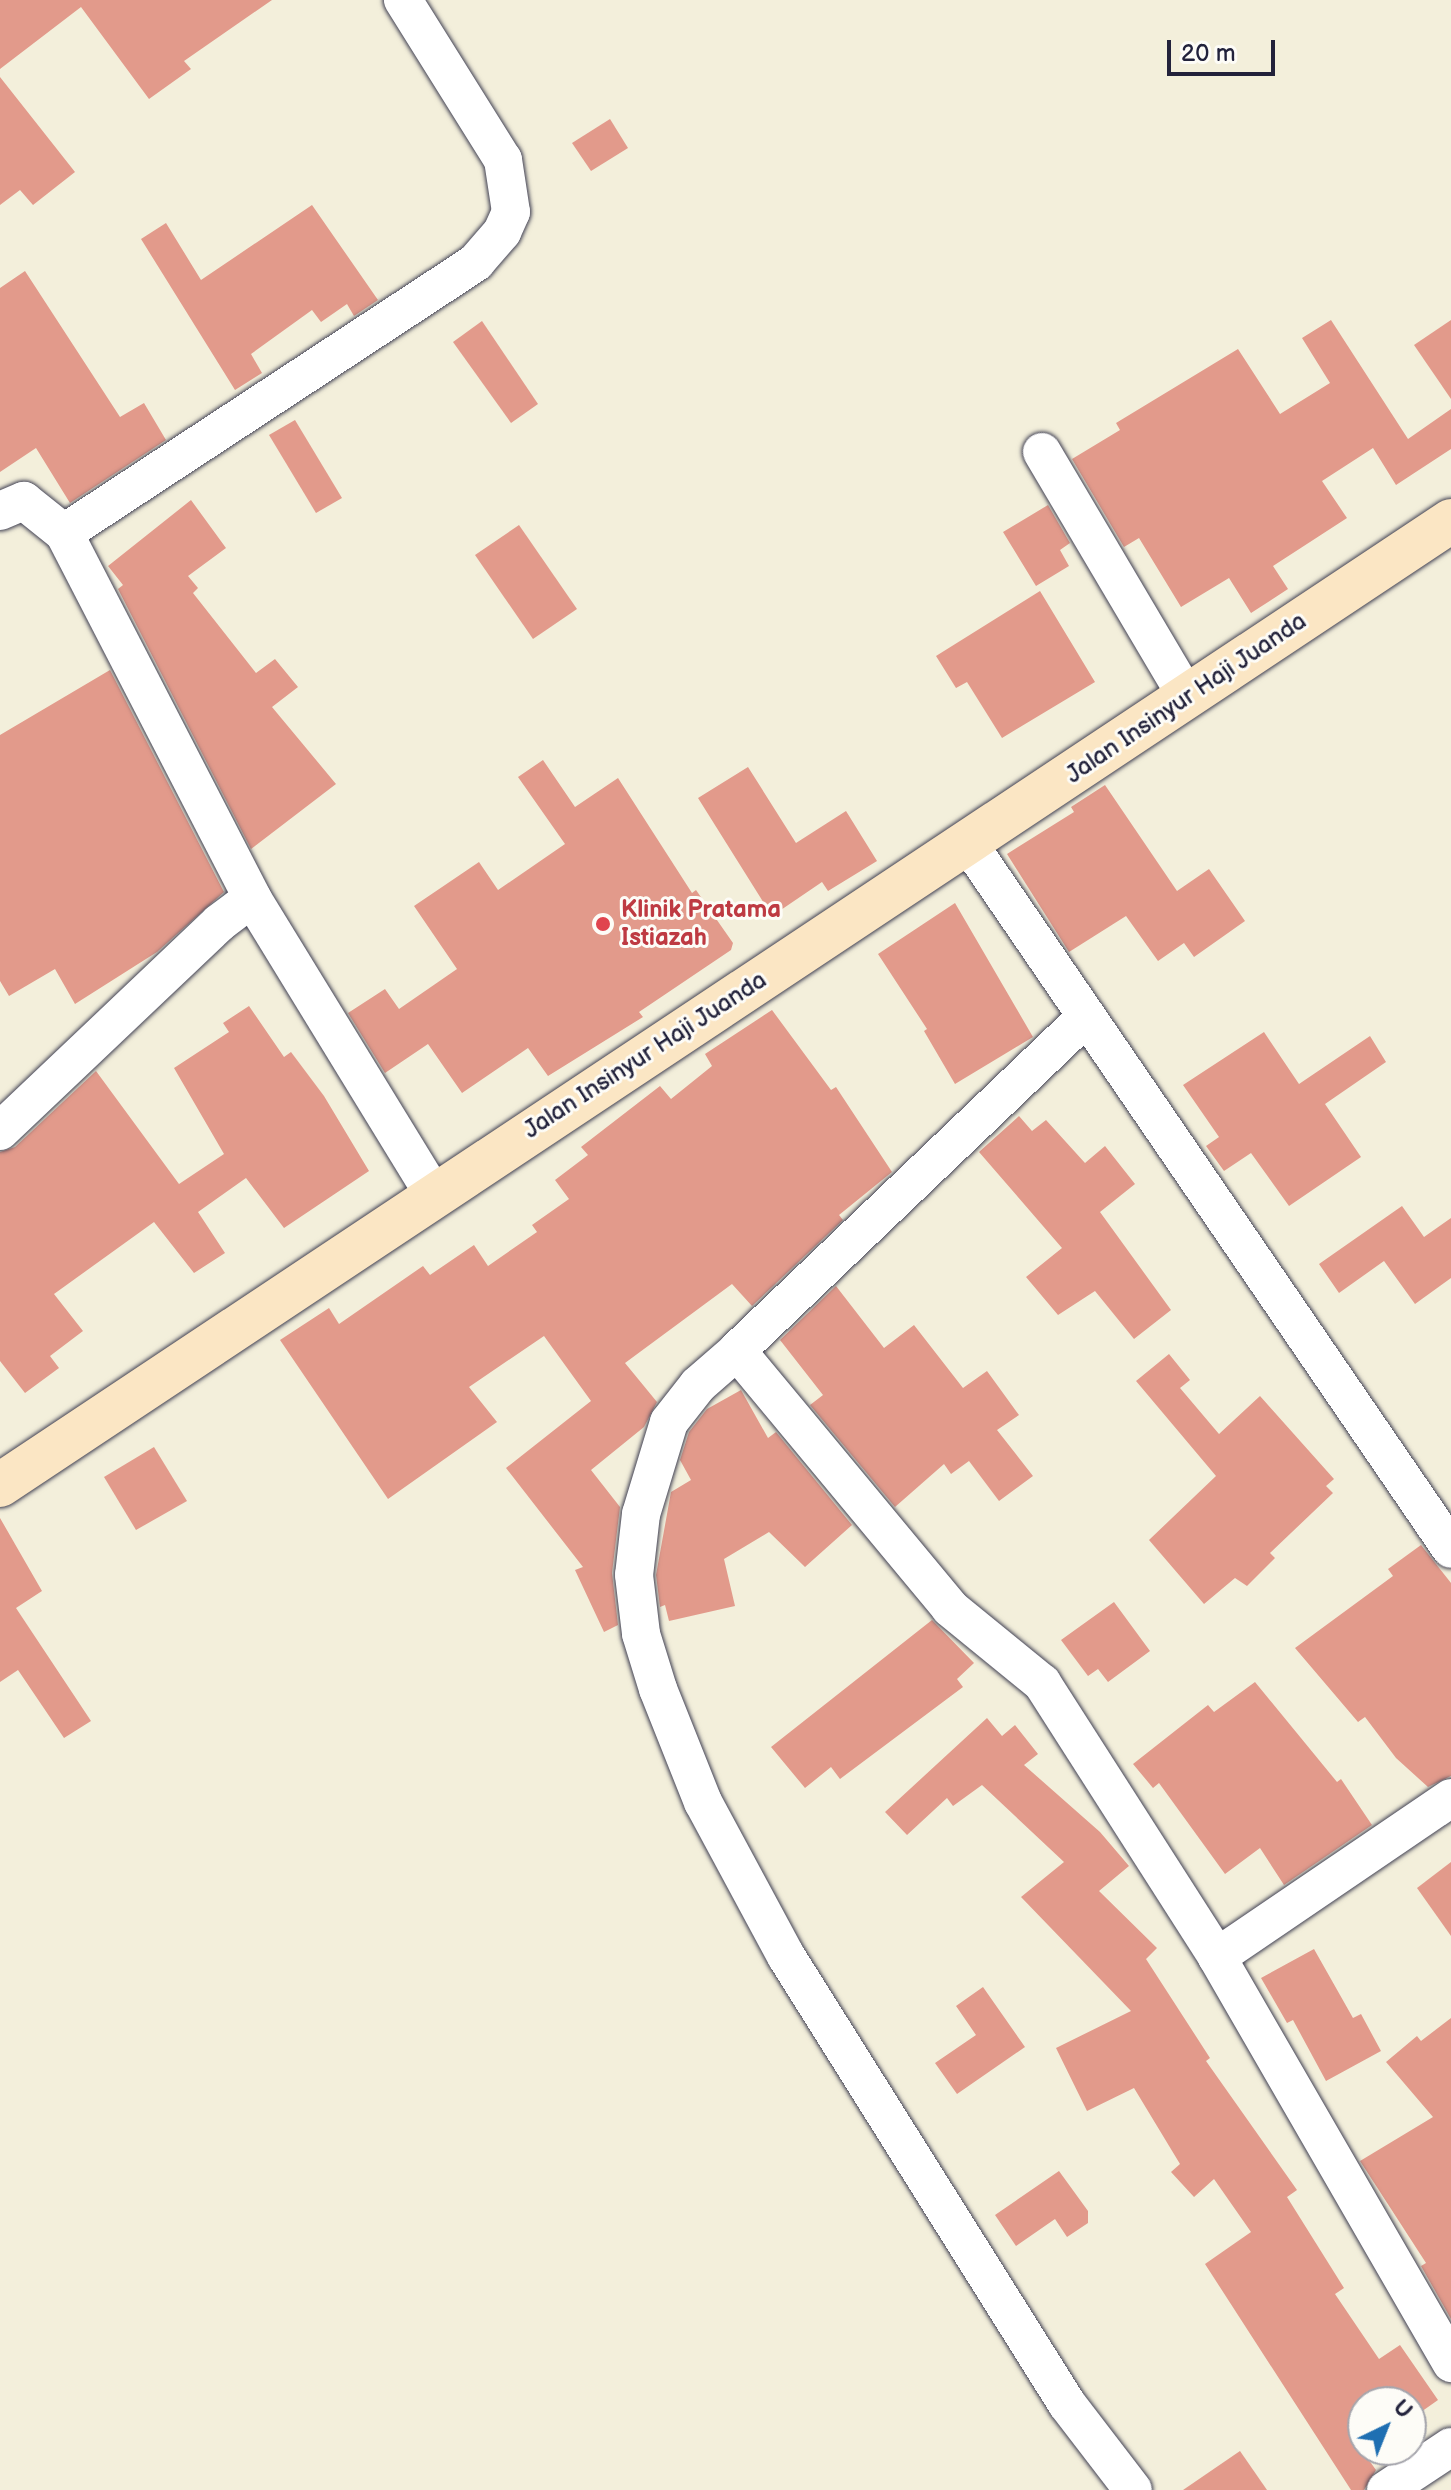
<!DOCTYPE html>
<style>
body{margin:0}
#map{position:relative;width:1451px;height:2490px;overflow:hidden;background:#f3efdb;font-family:"Balsamiq Sans",sans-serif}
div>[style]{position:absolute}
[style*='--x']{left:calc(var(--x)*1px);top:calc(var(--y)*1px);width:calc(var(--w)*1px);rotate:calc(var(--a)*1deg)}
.building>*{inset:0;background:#e29a8b}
.roads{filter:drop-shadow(0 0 2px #414153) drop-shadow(0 0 2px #414153)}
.street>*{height:38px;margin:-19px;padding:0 19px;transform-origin:19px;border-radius:19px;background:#fff}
.secondary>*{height:44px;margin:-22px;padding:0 22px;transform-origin:22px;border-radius:22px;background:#fbe6c4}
.dots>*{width:22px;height:22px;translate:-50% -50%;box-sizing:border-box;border:4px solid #fdfcf7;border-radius:50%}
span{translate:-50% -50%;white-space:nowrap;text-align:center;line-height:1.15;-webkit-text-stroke:6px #fdfcf7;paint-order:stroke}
.street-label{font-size:24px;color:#22223b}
.health-label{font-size:24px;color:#be3a42;font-weight:700}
.left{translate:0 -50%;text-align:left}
.north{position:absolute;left:1347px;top:2386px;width:80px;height:80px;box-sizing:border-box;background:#fdfcf7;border:2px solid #a5a5ac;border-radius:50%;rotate:43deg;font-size:22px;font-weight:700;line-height:32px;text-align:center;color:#22223b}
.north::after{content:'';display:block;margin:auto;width:28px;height:36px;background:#1f6fb2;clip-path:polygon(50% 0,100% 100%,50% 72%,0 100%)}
.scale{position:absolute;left:1167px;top:40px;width:108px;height:36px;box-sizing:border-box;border:4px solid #22223b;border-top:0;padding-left:10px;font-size:24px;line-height:28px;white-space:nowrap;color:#22223b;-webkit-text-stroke:6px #fdfcf7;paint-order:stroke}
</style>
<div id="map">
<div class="building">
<div style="clip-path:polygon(0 0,272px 0,184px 61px,191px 69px,149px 99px,81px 7px,0 69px)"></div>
<div style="clip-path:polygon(0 77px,75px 172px,33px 205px,20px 190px,0 205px)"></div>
<div style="clip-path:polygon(610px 119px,628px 148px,591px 171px,572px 143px)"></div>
<div style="clip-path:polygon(312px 205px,378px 300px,354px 316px,347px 304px,321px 322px,312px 310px,251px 354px,262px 373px,235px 390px,141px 239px,166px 223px,201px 280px)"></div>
<div style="clip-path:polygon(25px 271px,120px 417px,144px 403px,166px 440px,70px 503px,36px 448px,0 472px,0 288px)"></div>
<div style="clip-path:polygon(1331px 320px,1408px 439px,1451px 409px,1451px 449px,1396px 485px,1373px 448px,1322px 481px,1347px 518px,1273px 566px,1288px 589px,1251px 613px,1229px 578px,1181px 607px,1139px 538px,1124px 547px,1072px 459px,1120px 430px,1116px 423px,1238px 349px,1280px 414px,1330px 383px,1302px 338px)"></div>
<div style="clip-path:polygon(1451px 320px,1451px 399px,1414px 345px)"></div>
<div style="clip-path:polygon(482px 321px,538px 404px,511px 423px,453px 342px)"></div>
<div style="clip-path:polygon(295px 420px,342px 498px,316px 513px,269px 435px)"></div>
<div style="clip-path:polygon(191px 500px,226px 548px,188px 576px,198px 588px,193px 593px,256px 673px,275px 659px,298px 687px,272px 707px,336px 784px,251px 849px,118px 589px,123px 585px,108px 566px)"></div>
<div style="clip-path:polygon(1048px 505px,1070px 543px,1060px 550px,1069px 566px,1036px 586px,1003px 532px)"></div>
<div style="clip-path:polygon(519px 525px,577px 609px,533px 639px,475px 555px)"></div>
<div style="clip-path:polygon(1040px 591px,1095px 682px,1002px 738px,967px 682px,956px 688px,936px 656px)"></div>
<div style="clip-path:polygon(110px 670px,224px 892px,157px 952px,75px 1004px,55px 969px,9px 996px,0 981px,0 735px)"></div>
<div style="clip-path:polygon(543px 760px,575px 807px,618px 778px,692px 893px,696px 890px,733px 943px,731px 950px,639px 1012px,643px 1017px,548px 1076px,528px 1048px,462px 1093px,428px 1044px,385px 1073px,348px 1013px,385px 989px,399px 1009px,457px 969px,414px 906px,479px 862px,498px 890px,565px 844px,518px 777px)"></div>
<div style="clip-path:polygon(748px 767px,796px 843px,846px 811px,877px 861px,828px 891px,822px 882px,772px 916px,698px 798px)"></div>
<div style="clip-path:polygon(1105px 785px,1177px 891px,1209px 869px,1245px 921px,1194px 957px,1184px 943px,1158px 961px,1126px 916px,1069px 952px,1007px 854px,1074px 812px,1071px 807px)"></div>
<div style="clip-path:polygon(955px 903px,1033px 1037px,955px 1084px,924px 1031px,927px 1029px,878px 954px)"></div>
<div style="clip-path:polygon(249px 1006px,284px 1057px,291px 1052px,324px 1096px,369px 1171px,284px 1228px,246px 1178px,198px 1212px,225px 1253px,194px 1273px,154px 1222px,54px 1294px,83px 1331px,50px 1356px,59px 1368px,25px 1393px,0 1361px,0 1152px,15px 1147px,96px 1071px,179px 1184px,224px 1154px,174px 1068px,229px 1032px,223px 1023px)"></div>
<div style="clip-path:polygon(772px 1010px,831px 1090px,836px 1087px,892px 1172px,839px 1215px,843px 1220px,752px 1306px,732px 1284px,625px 1363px,657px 1402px,644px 1427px,591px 1470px,620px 1507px,612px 1573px,618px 1625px,604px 1632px,575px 1570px,583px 1567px,506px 1468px,591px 1401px,544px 1336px,469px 1387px,497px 1422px,388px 1499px,280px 1340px,329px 1308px,339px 1324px,423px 1266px,430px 1275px,474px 1245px,488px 1266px,537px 1232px,532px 1225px,569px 1199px,555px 1180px,588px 1155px,581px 1147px,660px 1086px,671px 1099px,712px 1066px,705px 1054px)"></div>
<div style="clip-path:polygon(1264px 1032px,1299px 1084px,1370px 1036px,1386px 1062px,1325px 1104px,1361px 1157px,1289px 1206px,1251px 1153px,1224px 1171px,1206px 1146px,1219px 1137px,1183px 1085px)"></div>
<div style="clip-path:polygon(1019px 1116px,1032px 1131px,1046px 1120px,1085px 1163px,1105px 1146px,1135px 1184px,1100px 1212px,1171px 1310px,1134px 1339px,1095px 1291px,1058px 1315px,1026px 1277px,1062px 1248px,979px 1152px)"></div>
<div style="clip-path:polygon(1402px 1206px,1424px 1237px,1451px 1218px,1451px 1278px,1415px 1304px,1384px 1261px,1339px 1293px,1319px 1264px)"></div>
<div style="clip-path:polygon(836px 1286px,884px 1348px,914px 1325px,963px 1388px,987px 1371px,1019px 1415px,997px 1430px,1033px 1476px,999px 1501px,969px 1461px,951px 1474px,944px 1464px,895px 1507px,810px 1405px,823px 1395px,780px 1340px)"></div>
<div style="clip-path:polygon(1169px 1354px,1190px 1380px,1180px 1388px,1219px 1434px,1260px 1396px,1334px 1479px,1326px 1486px,1333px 1493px,1270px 1553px,1275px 1558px,1247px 1586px,1235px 1578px,1204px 1604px,1149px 1540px,1216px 1476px,1136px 1381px)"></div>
<div style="clip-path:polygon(741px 1390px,768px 1438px,776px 1432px,852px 1525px,805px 1567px,769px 1532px,724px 1559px,735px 1606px,669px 1621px,665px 1605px,660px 1607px,656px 1575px,671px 1492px,691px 1480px,680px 1460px,689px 1432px,707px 1409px)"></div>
<div style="clip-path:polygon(154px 1447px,187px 1501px,136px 1530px,104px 1477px)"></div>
<div style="clip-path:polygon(0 1518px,42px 1591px,16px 1608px,91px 1721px,64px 1738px,18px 1670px,0 1682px)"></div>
<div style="clip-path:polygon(1421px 1545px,1451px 1583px,1451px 1776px,1428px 1787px,1396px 1758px,1365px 1717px,1358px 1722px,1295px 1648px,1393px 1576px,1388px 1569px)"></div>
<div style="clip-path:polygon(1114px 1602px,1150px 1651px,1108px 1682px,1098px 1669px,1088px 1676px,1061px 1640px)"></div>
<div style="clip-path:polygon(932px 1620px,974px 1663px,957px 1679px,963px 1687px,840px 1779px,831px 1767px,805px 1788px,771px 1747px)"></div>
<div style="clip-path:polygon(1255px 1682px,1337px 1782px,1341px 1779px,1372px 1825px,1284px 1885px,1260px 1848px,1225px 1874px,1159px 1783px,1153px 1788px,1133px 1764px,1208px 1705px,1214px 1712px)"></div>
<div style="clip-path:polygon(987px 1718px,1002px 1736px,1015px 1725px,1038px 1754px,1024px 1765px,1100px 1832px,1129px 1866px,1099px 1891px,1157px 1948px,1146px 1959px,1210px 2058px,1206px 2061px,1297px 2190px,1287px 2197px,1344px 2288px,1335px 2294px,1379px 2359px,1400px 2345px,1438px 2400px,1411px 2419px,1411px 2402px,1363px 2402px,1363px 2452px,1376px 2470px,1364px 2490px,1351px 2490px,1205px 2264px,1251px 2232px,1214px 2179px,1194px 2197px,1171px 2172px,1180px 2164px,1134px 2088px,1087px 2111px,1056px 2048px,1131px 2011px,1021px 1897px,1064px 1862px,982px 1785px,953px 1806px,947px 1798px,907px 1835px,885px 1812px)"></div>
<div style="clip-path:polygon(1451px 1862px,1451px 1936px,1417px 1888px)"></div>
<div style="clip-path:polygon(1314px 1949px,1353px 2018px,1361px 2014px,1381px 2051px,1326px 2081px,1293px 2020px,1287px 2023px,1261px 1978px)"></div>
<div style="clip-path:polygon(983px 1987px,1025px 2047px,957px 2094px,935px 2063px,976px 2035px,956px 2006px)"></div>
<div style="clip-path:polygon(1451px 2018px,1451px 2319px,1421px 2266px,1426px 2263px,1360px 2161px,1433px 2117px,1386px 2062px,1417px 2036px,1421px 2041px)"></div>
<div style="clip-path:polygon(1059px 2171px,1088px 2211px,1088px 2223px,1067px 2237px,1055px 2219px,1016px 2246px,995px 2215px)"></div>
<div style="clip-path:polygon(1240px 2451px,1267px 2490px,1183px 2490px)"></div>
</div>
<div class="roads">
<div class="street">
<div style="--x:1042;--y:452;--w:285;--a:59.4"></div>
<div style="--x:0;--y:511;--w:26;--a:-23"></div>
<div style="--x:24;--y:501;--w:51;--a:38.7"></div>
<div style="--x:64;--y:533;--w:411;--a:62.7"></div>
<div style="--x:252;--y:898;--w:346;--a:58.5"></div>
<div style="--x:64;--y:533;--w:493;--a:-33.3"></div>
<div style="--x:476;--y:262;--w:40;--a:-49"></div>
<div style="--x:502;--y:232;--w:22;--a:-66"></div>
<div style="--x:511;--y:212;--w:53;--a:-98.7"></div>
<div style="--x:503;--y:160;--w:189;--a:-122"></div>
<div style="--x:968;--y:843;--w:855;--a:55.62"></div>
<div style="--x:1086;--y:1017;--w:483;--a:136.3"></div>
<div style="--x:737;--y:1351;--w:334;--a:50.3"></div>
<div style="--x:950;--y:1608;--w:119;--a:39.2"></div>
<div style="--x:1042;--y:1683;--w:325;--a:57.4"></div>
<div style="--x:0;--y:1131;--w:302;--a:-43.5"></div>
<div style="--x:219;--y:923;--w:41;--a:-37.1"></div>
<div style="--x:737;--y:1351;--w:52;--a:138.9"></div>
<div style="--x:698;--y:1385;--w:47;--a:128.1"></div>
<div style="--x:669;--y:1422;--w:96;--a:106.9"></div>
<div style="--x:641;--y:1514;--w:61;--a:96.5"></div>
<div style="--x:634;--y:1575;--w:59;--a:83.2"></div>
<div style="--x:641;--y:1634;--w:58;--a:72.8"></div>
<div style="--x:658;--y:1689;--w:122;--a:68.3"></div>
<div style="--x:703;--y:1802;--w:175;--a:61.7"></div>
<div style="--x:786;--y:1956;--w:529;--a:57.9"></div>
<div style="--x:1067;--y:2404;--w:108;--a:52.5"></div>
<div style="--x:1451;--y:1798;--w:283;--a:145.8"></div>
<div style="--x:1217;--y:1957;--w:469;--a:60"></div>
<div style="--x:1386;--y:2490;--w:78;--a:-33.5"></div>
</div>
<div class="secondary">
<div style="--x:0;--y:1485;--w:1742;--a:-33.6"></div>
</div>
</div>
<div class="dots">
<div style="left:603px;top:924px;background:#e0444e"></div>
</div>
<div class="street-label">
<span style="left:1186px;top:698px;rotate:-34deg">Jalan Insinyur Haji Juanda</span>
<span style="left:645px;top:1055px;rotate:-33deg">Jalan Insinyur Haji Juanda</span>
</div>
<div class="health-label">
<span class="left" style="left:621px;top:924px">Klinik Pratama<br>Istiazah</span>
</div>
<div class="north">U</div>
<div class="scale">20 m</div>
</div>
